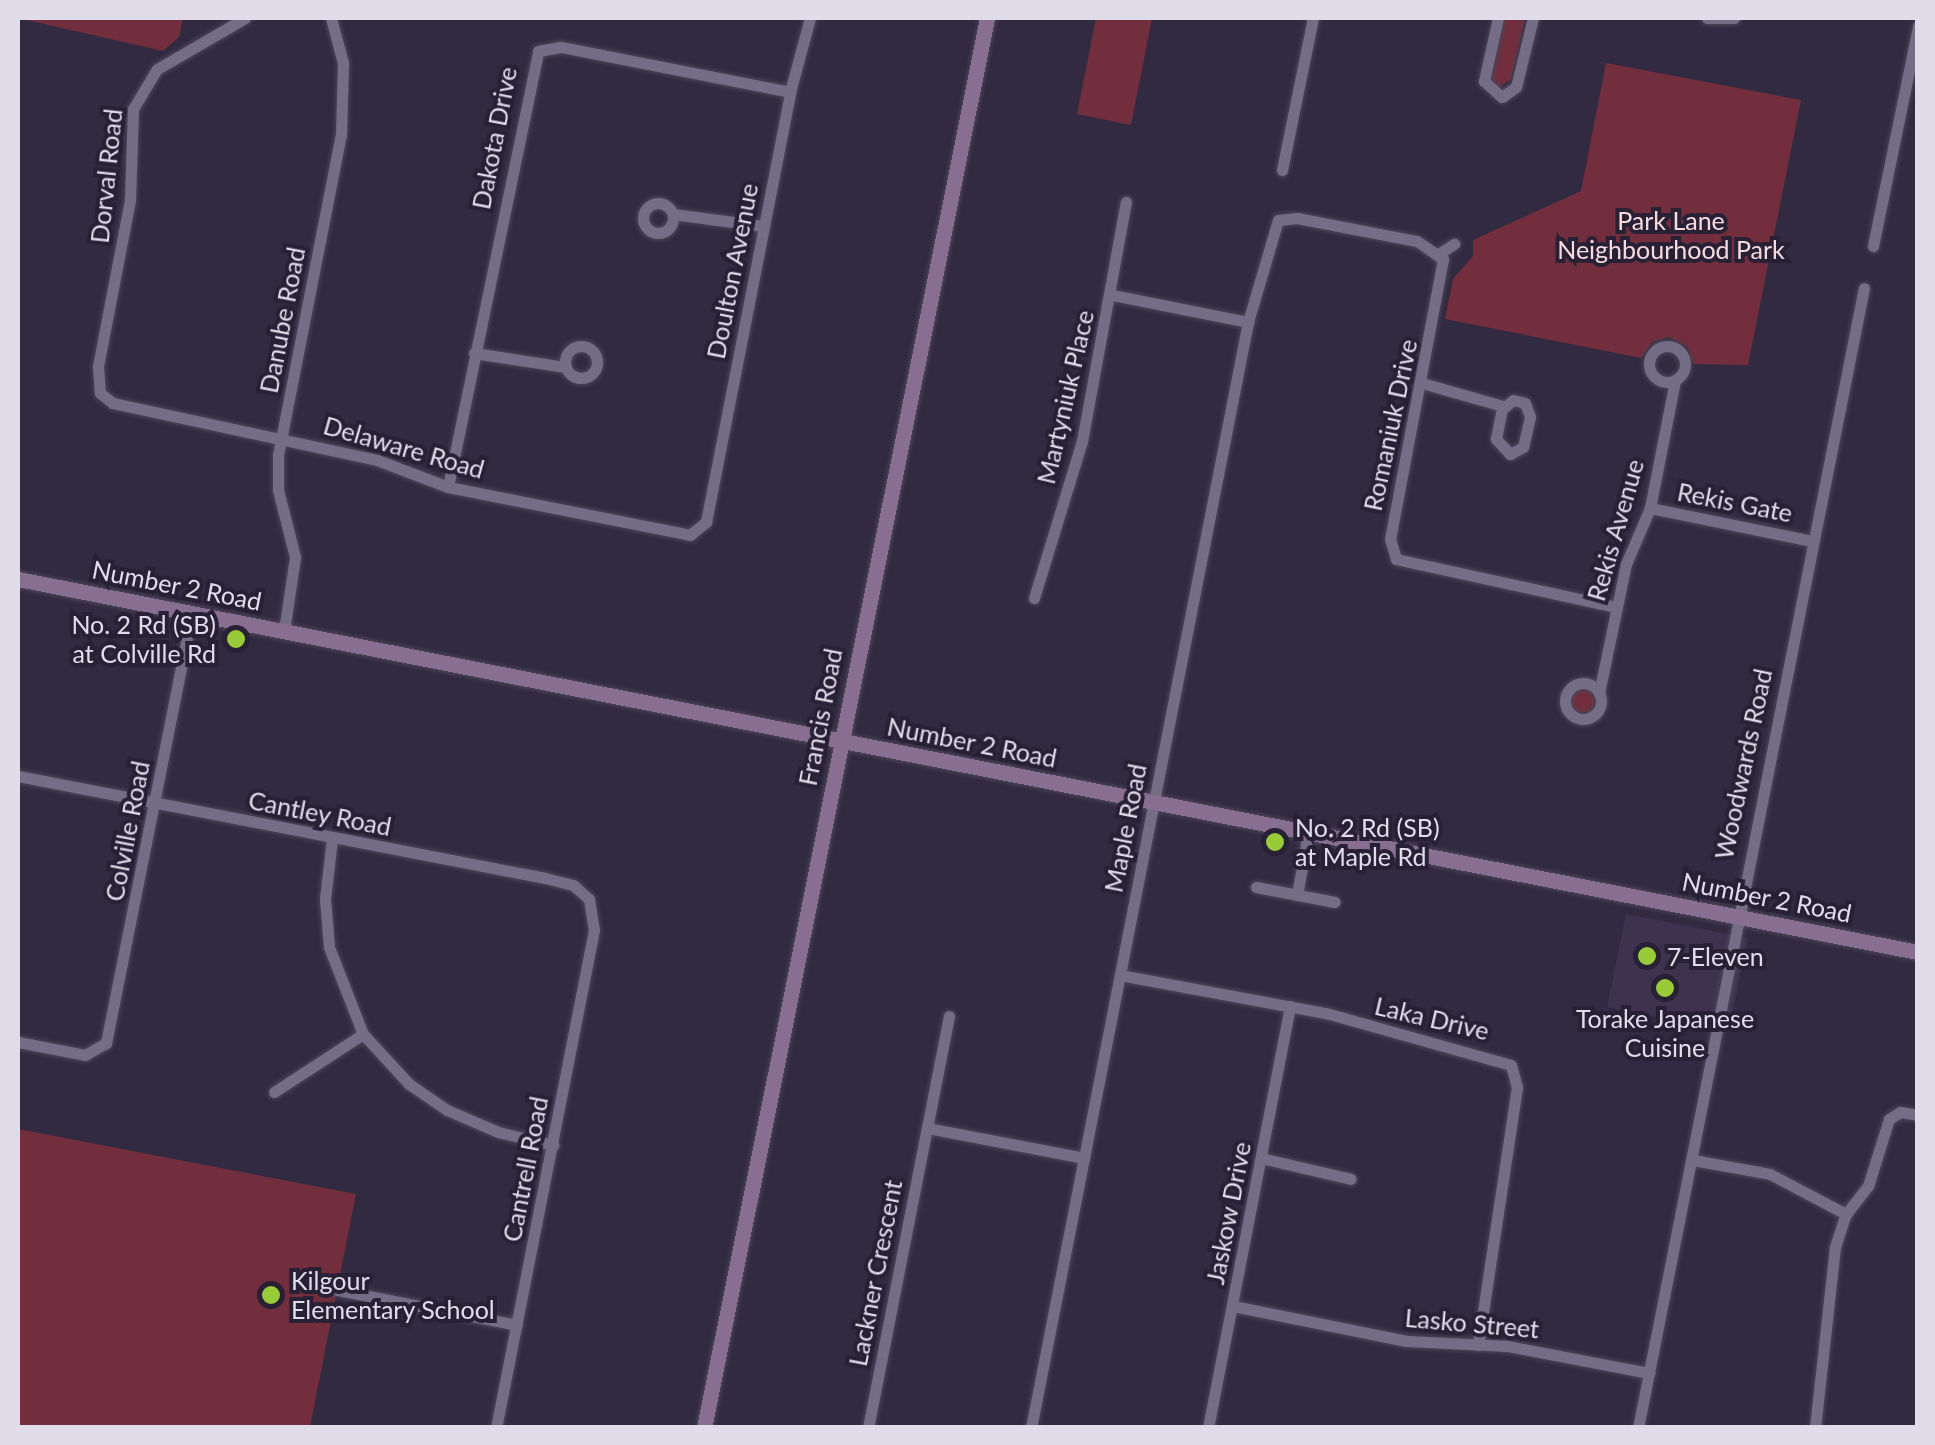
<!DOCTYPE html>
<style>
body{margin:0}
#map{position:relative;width:1935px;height:1445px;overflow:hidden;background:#322a40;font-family:Lato,sans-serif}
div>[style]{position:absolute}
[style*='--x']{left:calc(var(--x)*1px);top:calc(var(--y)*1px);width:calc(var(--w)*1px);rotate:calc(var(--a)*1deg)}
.built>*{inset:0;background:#3d334f}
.green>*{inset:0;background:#722e3d}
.round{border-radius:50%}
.roads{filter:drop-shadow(0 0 2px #4d4759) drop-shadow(0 0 2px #4d4759)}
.street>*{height:11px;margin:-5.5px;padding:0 5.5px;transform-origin:5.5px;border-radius:5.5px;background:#756d86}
.street>.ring{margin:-5.5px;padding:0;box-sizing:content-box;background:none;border:11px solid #756d86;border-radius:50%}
.secondary>*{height:15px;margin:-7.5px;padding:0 7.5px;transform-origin:7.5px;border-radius:7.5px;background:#886e90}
.dots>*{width:28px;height:28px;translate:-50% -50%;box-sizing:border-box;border:5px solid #282035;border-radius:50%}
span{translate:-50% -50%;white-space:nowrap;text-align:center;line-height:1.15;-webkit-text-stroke:8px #282035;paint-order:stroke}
.street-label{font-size:25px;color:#e0dcea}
.park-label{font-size:25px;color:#f6dade}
.poi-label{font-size:25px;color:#e0dcea}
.right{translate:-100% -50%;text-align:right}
.left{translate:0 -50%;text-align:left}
.frame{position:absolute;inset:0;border:20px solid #e0dcea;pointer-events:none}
</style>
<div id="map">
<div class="built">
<div style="clip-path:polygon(1626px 914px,1748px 938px,1729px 1031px,1607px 1007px)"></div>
</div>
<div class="green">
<div style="clip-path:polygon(18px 18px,183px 18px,179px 37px,163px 51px)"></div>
<div style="clip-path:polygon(1096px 18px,1152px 18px,1131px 125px,1077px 114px)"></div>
<div style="clip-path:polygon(1505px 18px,1525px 18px,1511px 79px,1500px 87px,1492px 79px)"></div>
<div style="clip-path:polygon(1606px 63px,1801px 100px,1748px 365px,1693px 364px,1688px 347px,1669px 337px,1652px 342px,1641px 358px,1445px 319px,1453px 279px,1473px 256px,1473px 240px,1581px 191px)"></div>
<div class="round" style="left:1571px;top:689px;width:24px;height:24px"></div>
<div style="clip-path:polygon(18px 1129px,356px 1194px,310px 1427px,18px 1427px)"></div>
</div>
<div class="roads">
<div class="street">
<div style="--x:245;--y:18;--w:102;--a:149.9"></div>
<div style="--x:157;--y:69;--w:47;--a:121"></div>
<div style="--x:133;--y:109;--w:91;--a:91.9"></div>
<div style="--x:130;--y:200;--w:169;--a:100.9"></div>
<div style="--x:98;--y:366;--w:27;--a:86"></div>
<div style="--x:100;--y:393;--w:16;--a:38"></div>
<div style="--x:113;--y:403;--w:270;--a:12.2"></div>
<div style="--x:377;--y:460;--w:76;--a:20.8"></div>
<div style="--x:448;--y:487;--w:247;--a:11.2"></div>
<div style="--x:690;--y:535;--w:21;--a:-39"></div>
<div style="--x:706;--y:522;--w:438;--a:-78.9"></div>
<div style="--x:790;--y:92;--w:77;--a:-74.9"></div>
<div style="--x:1498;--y:18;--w:65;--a:102.5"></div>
<div style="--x:1484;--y:81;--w:24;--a:42"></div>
<div style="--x:1502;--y:97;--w:17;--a:-36"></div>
<div style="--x:1516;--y:87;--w:71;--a:-76.2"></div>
<div style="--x:1707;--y:18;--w:27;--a:0"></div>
<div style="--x:1282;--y:170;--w:155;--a:-78.5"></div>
<div class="ring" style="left:643px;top:203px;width:19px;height:19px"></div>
<div style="--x:673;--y:214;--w:91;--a:7.6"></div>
<div style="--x:1873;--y:246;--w:225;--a:-78.4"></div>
<div style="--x:1440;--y:253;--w:17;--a:-33"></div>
<div style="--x:1112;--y:295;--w:139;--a:11.2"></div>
<div class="ring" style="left:1649px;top:346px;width:25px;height:25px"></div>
<div class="ring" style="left:565px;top:346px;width:21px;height:21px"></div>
<div style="--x:474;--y:353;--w:93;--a:8.7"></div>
<div style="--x:1422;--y:383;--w:84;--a:15.9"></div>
<div style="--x:1513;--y:400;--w:12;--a:14"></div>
<div style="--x:1525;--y:403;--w:15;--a:70"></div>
<div style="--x:1530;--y:417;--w:31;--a:103"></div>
<div style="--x:1523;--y:447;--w:15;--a:152"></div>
<div style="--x:1510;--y:454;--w:21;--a:-133"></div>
<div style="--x:1496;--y:439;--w:31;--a:-79"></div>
<div style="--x:1502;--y:409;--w:14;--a:-39"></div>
<div style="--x:448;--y:487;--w:445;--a:-78.3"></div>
<div style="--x:538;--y:51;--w:23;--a:-10"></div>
<div style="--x:561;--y:47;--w:233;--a:11.1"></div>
<div style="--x:1650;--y:508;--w:165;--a:11.5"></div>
<div style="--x:1034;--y:598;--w:164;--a:-73"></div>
<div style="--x:1082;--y:441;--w:243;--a:-79.6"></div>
<div style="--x:284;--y:631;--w:75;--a:-81.5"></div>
<div style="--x:295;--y:557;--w:69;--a:-104.2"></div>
<div style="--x:278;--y:490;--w:35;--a:-90"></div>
<div style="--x:278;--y:455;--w:326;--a:-78.9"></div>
<div style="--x:341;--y:135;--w:72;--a:-88.4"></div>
<div style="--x:343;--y:63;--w:47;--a:-104.9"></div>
<div class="ring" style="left:1565px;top:683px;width:25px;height:25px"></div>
<div style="--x:1599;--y:693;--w:132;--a:-78.2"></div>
<div style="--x:1626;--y:564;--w:61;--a:-66.8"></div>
<div style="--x:1650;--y:508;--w:130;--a:-78.9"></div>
<div style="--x:18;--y:776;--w:537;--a:10.95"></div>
<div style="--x:545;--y:878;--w:29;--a:14"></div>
<div style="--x:573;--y:885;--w:21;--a:41"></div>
<div style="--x:589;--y:899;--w:31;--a:81"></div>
<div style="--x:594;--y:930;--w:508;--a:101.13"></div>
<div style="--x:332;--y:839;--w:60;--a:96.7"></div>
<div style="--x:325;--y:899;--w:48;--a:85.2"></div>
<div style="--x:329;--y:947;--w:93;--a:68.7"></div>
<div style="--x:363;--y:1034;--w:68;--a:47.4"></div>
<div style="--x:409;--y:1084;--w:46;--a:34.4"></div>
<div style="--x:447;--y:1110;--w:56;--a:23.3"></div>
<div style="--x:498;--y:1132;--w:57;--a:13.3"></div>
<div style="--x:1256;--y:887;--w:80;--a:10.8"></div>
<div style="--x:1297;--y:895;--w:63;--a:-79.9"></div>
<div style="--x:1120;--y:975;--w:209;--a:10.5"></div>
<div style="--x:1326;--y:1013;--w:192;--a:15.7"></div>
<div style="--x:1511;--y:1065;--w:23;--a:75"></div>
<div style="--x:1517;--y:1087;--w:261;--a:98.6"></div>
<div style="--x:18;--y:1042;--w:68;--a:11"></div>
<div style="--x:85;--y:1055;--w:24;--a:-30"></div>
<div style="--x:106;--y:1043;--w:438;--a:-78.7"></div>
<div style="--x:274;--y:1092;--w:106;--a:-33.1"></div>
<div style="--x:927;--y:1128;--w:114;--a:-78.9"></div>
<div style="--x:1261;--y:1158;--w:92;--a:13.1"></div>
<div style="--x:1693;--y:1160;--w:78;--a:10.3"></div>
<div style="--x:1770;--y:1174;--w:86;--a:27.8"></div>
<div style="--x:337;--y:1290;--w:183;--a:11"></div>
<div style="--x:1233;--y:1306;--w:177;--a:11.4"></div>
<div style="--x:1407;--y:1341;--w:100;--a:2.9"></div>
<div style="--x:1507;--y:1346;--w:145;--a:10.8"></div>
<div style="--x:868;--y:1428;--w:306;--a:-78.9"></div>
<div style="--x:927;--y:1128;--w:160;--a:10.8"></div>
<div style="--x:1031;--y:1428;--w:1127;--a:-78.9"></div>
<div style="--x:1248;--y:322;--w:106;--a:-73.6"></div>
<div style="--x:1278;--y:220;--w:19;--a:-6"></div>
<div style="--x:1297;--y:218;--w:122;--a:10.9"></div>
<div style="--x:1417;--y:241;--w:32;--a:35"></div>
<div style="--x:1443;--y:259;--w:285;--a:100.7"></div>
<div style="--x:1390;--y:539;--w:21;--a:73"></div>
<div style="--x:1396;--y:559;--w:225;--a:12.3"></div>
<div style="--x:1208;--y:1428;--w:430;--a:-79"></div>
<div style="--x:1638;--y:1428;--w:1162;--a:-78.79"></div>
<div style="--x:1815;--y:1428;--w:182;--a:-83.7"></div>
<div style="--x:1835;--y:1247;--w:35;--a:-72"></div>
<div style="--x:1846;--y:1214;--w:36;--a:-52"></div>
<div style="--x:1868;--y:1186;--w:70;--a:-72.6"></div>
<div style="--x:1889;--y:1119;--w:13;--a:-32"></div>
<div style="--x:1900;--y:1112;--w:18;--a:9"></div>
</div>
<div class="secondary">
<div style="--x:18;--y:579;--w:1936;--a:11.11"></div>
<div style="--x:704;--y:1428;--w:1438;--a:-78.65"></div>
</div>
</div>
<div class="dots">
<div style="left:236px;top:639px;background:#98cb37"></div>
<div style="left:1275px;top:842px;background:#98cb37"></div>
<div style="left:1647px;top:956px;background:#98cb37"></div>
<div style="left:1665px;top:988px;background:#98cb37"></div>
<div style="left:271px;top:1295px;background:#98cb37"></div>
</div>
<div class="street-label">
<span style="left:494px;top:138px;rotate:-79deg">Dakota Drive</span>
<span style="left:106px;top:176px;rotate:-84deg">Dorval Road</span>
<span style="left:732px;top:271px;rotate:-79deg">Doulton Avenue</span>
<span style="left:282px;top:320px;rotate:-79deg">Danube Road</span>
<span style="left:1065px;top:397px;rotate:-77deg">Martyniuk Place</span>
<span style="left:1390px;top:425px;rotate:-78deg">Romaniuk Drive</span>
<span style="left:404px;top:447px;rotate:16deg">Delaware Road</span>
<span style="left:1735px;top:502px;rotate:11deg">Rekis Gate</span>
<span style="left:1615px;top:530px;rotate:-74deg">Rekis Avenue</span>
<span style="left:177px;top:585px;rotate:11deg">Number 2 Road</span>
<span style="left:820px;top:717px;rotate:-79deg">Francis Road</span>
<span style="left:972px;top:742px;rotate:11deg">Number 2 Road</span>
<span style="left:1743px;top:764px;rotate:-78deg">Woodwards Road</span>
<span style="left:320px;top:813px;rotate:11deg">Cantley Road</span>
<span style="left:1125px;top:828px;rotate:-79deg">Maple Road</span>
<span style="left:127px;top:831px;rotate:-79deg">Colville Road</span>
<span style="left:1767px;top:897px;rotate:11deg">Number 2 Road</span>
<span style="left:1432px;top:1018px;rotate:13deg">Laka Drive</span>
<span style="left:525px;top:1169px;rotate:-79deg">Cantrell Road</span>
<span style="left:1228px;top:1213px;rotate:-79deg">Jaskow Drive</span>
<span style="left:875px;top:1273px;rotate:-79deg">Lackner Crescent</span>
<span style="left:1472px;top:1323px;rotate:5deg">Lasko Street</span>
</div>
<div class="park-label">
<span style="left:1671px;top:235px">Park Lane<br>Neighbourhood Park</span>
</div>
<div class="poi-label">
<span class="right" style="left:216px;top:639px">No. 2 Rd (SB)<br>at Colville Rd</span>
<span class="left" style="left:1295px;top:842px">No. 2 Rd (SB)<br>at Maple Rd</span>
<span class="left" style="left:1667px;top:956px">7-Eleven</span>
<span style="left:1665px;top:1033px">Torake Japanese<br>Cuisine</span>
<span class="left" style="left:291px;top:1295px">Kilgour<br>Elementary School</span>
</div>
<div class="frame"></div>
</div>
